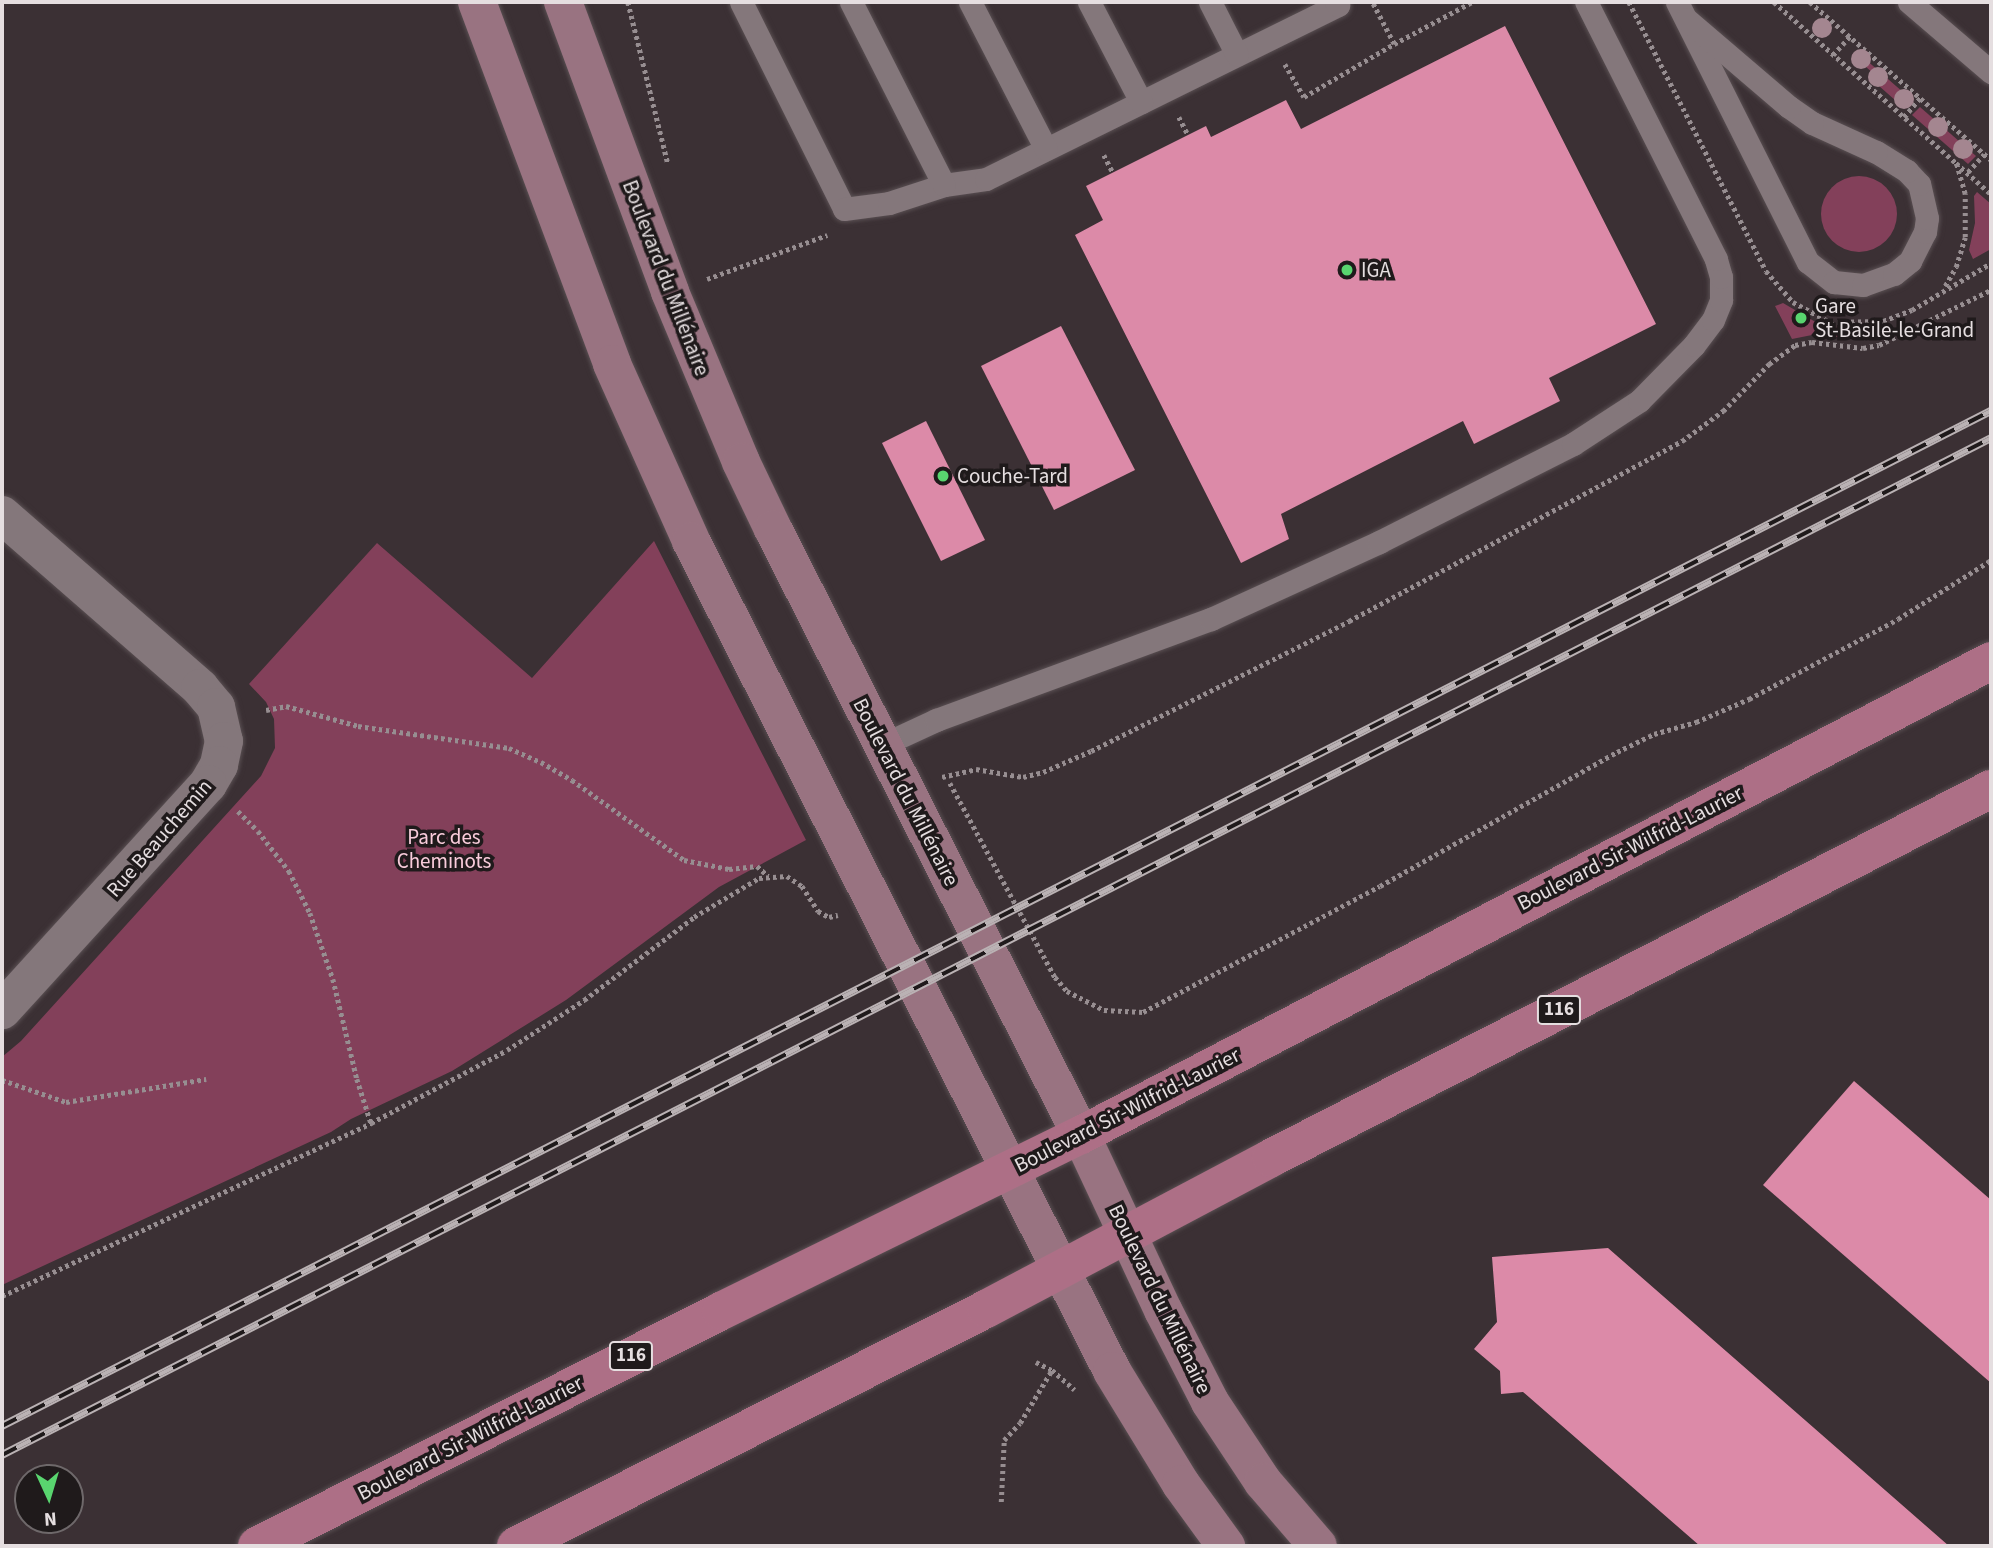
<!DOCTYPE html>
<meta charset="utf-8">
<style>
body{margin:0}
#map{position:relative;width:1993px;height:1548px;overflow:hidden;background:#3b3034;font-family:"Source Sans 3",sans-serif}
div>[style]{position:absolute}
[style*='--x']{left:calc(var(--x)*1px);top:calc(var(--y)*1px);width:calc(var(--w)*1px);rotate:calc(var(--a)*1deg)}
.green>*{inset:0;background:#83405a}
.round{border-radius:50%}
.building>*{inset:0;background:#dc8aa8}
.path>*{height:4.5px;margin-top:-2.25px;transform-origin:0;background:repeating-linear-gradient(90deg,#978e91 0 3.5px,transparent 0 7px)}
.roads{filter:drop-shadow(0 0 2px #594f52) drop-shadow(0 0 2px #594f52)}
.lane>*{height:23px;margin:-11.5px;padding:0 11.5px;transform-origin:11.5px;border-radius:11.5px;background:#84777b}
.street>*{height:38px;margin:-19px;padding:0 19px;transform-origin:19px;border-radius:19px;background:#84777b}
.secondary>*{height:38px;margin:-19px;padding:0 19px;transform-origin:19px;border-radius:19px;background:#997381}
.primary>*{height:38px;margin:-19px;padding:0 19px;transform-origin:19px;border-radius:19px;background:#ad6f86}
.rail>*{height:8px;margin-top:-4px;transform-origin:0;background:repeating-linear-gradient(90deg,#1f1a1b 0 16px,#bab2b4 0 32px);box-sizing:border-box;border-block:2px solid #bab2b4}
.trees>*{width:20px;height:20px;margin:-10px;border-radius:50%;background:#a48690}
.dots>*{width:19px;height:19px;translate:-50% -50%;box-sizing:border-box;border:4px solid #1f1a1b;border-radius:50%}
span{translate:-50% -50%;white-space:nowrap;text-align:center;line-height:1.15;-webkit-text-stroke:7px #1f1a1b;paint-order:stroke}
.shield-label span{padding:2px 5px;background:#1f1a1b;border:2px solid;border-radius:5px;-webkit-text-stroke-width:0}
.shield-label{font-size:19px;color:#e5dee0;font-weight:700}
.poi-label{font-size:21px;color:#e5dee0}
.left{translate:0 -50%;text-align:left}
.street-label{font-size:21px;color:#e5dee0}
.park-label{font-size:21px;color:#f9ccdb}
.frame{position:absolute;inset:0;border:4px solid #e5dee0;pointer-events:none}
.north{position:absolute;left:14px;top:1464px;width:70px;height:70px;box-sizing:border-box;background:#1f1a1b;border:2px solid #6e686a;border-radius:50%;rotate:176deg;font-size:19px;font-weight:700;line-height:28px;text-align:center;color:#e5dee0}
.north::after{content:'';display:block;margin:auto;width:24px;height:32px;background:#59d56f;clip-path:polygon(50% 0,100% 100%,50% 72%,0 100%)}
</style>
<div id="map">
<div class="green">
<div style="clip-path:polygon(1856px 51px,1912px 100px,1904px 108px,1870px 78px,1873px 73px,1852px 55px)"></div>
<div style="clip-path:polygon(1920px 107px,1976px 156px,1968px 164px,1912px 115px)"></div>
<div class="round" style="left:1821px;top:176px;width:76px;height:76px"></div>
<div style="clip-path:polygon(1977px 192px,1991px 204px,1991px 249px,1973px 259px,1969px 250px,1975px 223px,1974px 196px)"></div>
<div style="clip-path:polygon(1783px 303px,1819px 324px,1853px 331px,1884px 329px,1885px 333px,1852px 338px,1812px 335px,1792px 339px,1775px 306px)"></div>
<div style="clip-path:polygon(654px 541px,806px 840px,719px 887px,566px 1000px,452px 1071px,351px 1119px,331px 1132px,2px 1285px,2px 1057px,21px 1041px,261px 776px,275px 748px,274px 719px,266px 702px,249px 684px,377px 543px,532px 678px)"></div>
</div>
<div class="building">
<div style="clip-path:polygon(1505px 26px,1656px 324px,1549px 378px,1560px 401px,1474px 444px,1463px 421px,1281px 514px,1289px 539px,1241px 563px,1075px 235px,1103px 220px,1086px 186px,1206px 126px,1211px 137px,1286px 100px,1301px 129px)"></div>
<div style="clip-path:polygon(1061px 326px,1135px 470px,1054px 510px,981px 366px)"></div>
<div style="clip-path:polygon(926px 421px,985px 540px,941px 561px,882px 443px)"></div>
<div style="clip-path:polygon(1854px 1081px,1991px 1200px,1991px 1383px,1763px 1185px)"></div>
<div style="clip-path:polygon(1608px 1248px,1949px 1546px,1700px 1546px,1523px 1392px,1501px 1394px,1500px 1371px,1474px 1349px,1497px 1322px,1492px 1257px)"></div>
</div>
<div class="path">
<div style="--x:628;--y:2;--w:167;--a:76.1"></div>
<div style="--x:1629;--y:2;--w:302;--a:63"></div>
<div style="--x:1766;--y:271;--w:41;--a:48.9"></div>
<div style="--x:1793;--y:302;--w:42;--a:28.4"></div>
<div style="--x:1830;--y:322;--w:53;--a:-1.1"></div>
<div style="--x:1883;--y:321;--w:31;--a:-21"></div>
<div style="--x:1912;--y:310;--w:92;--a:-30.7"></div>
<div style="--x:1774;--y:2;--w:243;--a:41.5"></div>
<div style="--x:1810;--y:2;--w:240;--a:41.1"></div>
<div style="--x:1394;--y:44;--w:89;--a:-28.3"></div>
<div style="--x:1833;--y:55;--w:25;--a:-48"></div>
<div style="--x:1285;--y:64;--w:38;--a:60"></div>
<div style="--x:1304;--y:97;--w:104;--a:-30.5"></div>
<div style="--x:1394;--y:44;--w:47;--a:-117.6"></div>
<div style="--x:1179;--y:117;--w:20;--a:63"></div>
<div style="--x:1904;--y:117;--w:25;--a:-50"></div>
<div style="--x:1104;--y:155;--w:20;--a:63"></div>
<div style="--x:1968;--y:172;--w:24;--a:-48"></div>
<div style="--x:707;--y:279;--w:128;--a:-20.1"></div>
<div style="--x:1945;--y:286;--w:22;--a:-60"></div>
<div style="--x:1956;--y:267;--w:31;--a:-73"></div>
<div style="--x:1965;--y:237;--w:43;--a:-90"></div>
<div style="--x:1965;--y:194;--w:32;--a:-106"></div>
<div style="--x:1956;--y:163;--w:47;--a:41.5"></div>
<div style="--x:266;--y:710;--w:20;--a:-11"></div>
<div style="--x:286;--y:706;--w:75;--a:15.5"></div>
<div style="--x:358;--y:726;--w:153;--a:8.3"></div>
<div style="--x:509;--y:748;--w:35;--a:24"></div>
<div style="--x:541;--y:762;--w:36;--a:30"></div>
<div style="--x:572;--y:780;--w:138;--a:35.5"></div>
<div style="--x:684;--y:860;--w:46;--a:11.3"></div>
<div style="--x:729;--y:869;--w:28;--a:-6"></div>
<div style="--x:757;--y:866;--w:15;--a:42"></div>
<div style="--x:942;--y:777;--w:35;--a:-13"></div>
<div style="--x:976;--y:769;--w:48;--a:9.7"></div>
<div style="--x:1023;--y:777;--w:21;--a:-14"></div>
<div style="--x:1043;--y:772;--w:52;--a:-23.6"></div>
<div style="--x:1091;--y:751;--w:289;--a:-26.7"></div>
<div style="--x:1349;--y:621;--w:379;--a:-28.4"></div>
<div style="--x:1682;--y:441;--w:51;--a:-36.2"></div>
<div style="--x:1723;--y:411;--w:66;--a:-45.6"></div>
<div style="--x:1769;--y:364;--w:32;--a:-36"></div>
<div style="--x:1795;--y:345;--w:17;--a:-10"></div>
<div style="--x:1812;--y:342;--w:51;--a:6.7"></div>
<div style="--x:1863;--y:348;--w:16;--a:-11"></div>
<div style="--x:1879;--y:345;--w:125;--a:-26.2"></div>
<div style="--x:950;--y:783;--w:221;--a:61.6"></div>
<div style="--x:1055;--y:977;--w:18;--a:49"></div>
<div style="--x:1067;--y:991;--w:42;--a:27.2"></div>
<div style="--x:1104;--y:1010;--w:39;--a:3"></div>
<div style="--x:1143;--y:1012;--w:268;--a:-28"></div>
<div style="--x:1380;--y:886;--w:272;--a:-29.5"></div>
<div style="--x:1617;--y:752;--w:41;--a:-25.9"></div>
<div style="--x:1654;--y:734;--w:44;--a:-15.9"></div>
<div style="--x:1696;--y:722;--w:58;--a:-23.5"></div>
<div style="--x:1749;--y:699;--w:169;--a:-28.2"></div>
<div style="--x:1898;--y:619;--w:110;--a:-32.4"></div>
<div style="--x:238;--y:811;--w:28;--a:45"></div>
<div style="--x:258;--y:831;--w:51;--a:52.2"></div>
<div style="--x:289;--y:871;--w:47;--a:63.4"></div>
<div style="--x:310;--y:913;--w:70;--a:70.8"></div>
<div style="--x:333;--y:979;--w:103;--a:76.5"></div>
<div style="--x:357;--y:1079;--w:46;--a:72.3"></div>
<div style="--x:2;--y:1080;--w:68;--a:19"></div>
<div style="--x:66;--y:1102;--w:142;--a:-9.3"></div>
<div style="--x:2;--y:1296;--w:408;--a:-25.1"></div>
<div style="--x:371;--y:1123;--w:154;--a:-28.2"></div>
<div style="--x:507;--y:1050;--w:92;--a:-33"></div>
<div style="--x:584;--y:1000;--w:138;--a:-37"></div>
<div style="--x:694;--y:917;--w:76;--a:-31"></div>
<div style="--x:759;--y:878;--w:28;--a:-4"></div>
<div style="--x:787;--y:876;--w:18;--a:34"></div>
<div style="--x:802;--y:886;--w:30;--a:57"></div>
<div style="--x:818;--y:911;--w:13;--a:29"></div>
<div style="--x:829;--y:917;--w:9;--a:-13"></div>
<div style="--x:1036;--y:1362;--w:18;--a:27"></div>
<div style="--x:1052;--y:1370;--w:30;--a:41"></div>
<div style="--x:1001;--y:1502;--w:62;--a:-87.2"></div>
<div style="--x:1004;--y:1440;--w:23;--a:-47"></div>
<div style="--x:1020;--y:1423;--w:62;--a:-58.9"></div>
</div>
<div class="roads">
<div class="lane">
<div style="--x:741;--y:2;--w:231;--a:63.5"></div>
<div style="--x:844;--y:209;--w:45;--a:-7.6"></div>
<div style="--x:889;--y:203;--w:58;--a:-18.1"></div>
<div style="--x:944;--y:185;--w:42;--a:-8.1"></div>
<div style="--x:986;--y:179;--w:393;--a:-26.3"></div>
<div style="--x:1338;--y:5;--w:4;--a:-124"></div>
<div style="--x:851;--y:2;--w:205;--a:63.1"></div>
<div style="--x:970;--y:2;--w:165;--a:62.7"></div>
<div style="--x:1089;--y:2;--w:113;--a:62.5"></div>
<div style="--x:1210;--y:2;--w:59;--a:63"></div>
<div style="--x:1677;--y:2;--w:291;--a:63.3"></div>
<div style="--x:1808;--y:262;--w:33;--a:38"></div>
<div style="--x:1834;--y:282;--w:29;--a:6"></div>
<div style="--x:1863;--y:285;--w:33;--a:-20"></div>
<div style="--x:1894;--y:274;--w:21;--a:-39"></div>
<div style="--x:1910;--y:261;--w:33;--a:-63"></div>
<div style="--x:1925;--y:232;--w:14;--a:-82"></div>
<div style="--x:1927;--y:218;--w:35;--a:-103"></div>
<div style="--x:1919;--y:184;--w:18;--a:-133"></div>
<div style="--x:1907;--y:171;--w:36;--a:-148"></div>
<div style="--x:1876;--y:152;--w:70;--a:-155.6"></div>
<div style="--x:1812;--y:123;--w:28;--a:-145"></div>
<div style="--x:1789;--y:107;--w:135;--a:-139.5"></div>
<div style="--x:1909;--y:2;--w:108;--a:40.5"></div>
<div style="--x:882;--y:745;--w:60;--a:-24.8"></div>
<div style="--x:936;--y:720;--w:293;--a:-20.2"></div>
<div style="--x:1211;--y:619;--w:185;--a:-24.6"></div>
<div style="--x:1379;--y:542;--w:217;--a:-26.8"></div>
<div style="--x:1573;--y:444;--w:79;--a:-33.1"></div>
<div style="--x:1639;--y:401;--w:78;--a:-45.5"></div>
<div style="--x:1694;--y:345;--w:31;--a:-53"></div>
<div style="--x:1713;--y:320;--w:22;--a:-68"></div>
<div style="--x:1721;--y:300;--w:23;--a:-90"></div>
<div style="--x:1721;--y:277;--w:19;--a:-106"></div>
<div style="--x:1716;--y:259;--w:288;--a:-116.8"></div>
</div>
<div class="street">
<div style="--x:2;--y:515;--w:263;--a:41.1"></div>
<div style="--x:200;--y:688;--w:25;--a:50"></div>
<div style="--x:216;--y:707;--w:35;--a:77"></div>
<div style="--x:224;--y:741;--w:25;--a:102"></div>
<div style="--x:219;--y:765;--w:22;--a:120"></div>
<div style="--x:208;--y:784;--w:306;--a:132.3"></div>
</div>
<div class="secondary">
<div style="--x:477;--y:2;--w:386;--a:69.5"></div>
<div style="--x:612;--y:364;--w:194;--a:65.9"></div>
<div style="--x:691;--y:541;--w:931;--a:63.1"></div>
<div style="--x:1112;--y:1371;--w:132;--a:58.6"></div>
<div style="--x:1181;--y:1484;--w:77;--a:54"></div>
<div style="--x:563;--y:2;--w:309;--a:69.7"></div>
<div style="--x:670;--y:292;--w:184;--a:67.3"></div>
<div style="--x:741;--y:462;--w:74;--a:64.5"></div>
<div style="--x:773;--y:529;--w:680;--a:63.06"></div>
<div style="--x:1081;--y:1135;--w:193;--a:64.9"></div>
<div style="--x:1163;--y:1310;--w:103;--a:62.9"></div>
<div style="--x:1210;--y:1402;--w:96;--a:56.5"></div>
<div style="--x:1263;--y:1482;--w:84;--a:49.3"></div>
</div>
<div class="primary">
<div style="--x:257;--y:1546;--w:520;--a:-26.86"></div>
<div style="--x:721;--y:1311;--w:401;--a:-26.1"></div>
<div style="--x:1081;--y:1135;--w:1026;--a:-27.51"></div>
<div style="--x:516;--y:1546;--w:526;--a:-26.76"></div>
<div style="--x:986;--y:1309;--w:323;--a:-27.9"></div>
<div style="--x:1271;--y:1158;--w:809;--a:-27.14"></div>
</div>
</div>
<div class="rail">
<div style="--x:2;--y:1426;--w:2233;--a:-27.04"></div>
<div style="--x:2;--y:1455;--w:2234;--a:-27.08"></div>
</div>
<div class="trees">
<div style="left:1822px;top:28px"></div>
<div style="left:1861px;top:59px"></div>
<div style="left:1878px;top:77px"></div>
<div style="left:1904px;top:99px"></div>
<div style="left:1938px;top:127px"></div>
<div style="left:1963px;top:149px"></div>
</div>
<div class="dots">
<div style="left:1347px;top:270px;background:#59d56f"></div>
<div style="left:1801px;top:318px;background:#59d56f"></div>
<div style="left:943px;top:476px;background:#59d56f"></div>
</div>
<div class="shield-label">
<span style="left:1559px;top:1010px">116</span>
<span style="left:631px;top:1356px">116</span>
</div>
<div class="poi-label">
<span class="left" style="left:1361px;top:270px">IGA</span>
<span class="left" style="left:1815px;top:318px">Gare<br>St-Basile-le-Grand</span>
<span class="left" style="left:957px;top:476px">Couche-Tard</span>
</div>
<div class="street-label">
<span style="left:666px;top:278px;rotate:69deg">Boulevard du Millénaire</span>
<span style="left:906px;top:792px;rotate:63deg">Boulevard du Millénaire</span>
<span style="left:159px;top:838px;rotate:-49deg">Rue Beauchemin</span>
<span style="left:1630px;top:848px;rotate:-27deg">Boulevard Sir-Wilfrid-Laurier</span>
<span style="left:1127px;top:1110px;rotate:-27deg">Boulevard Sir-Wilfrid-Laurier</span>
<span style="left:1160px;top:1299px;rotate:64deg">Boulevard du Millénaire</span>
<span style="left:470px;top:1438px;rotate:-27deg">Boulevard Sir-Wilfrid-Laurier</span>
</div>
<div class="park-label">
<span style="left:444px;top:849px">Parc des<br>Cheminots</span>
</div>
<div class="frame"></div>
<div class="north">N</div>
</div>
